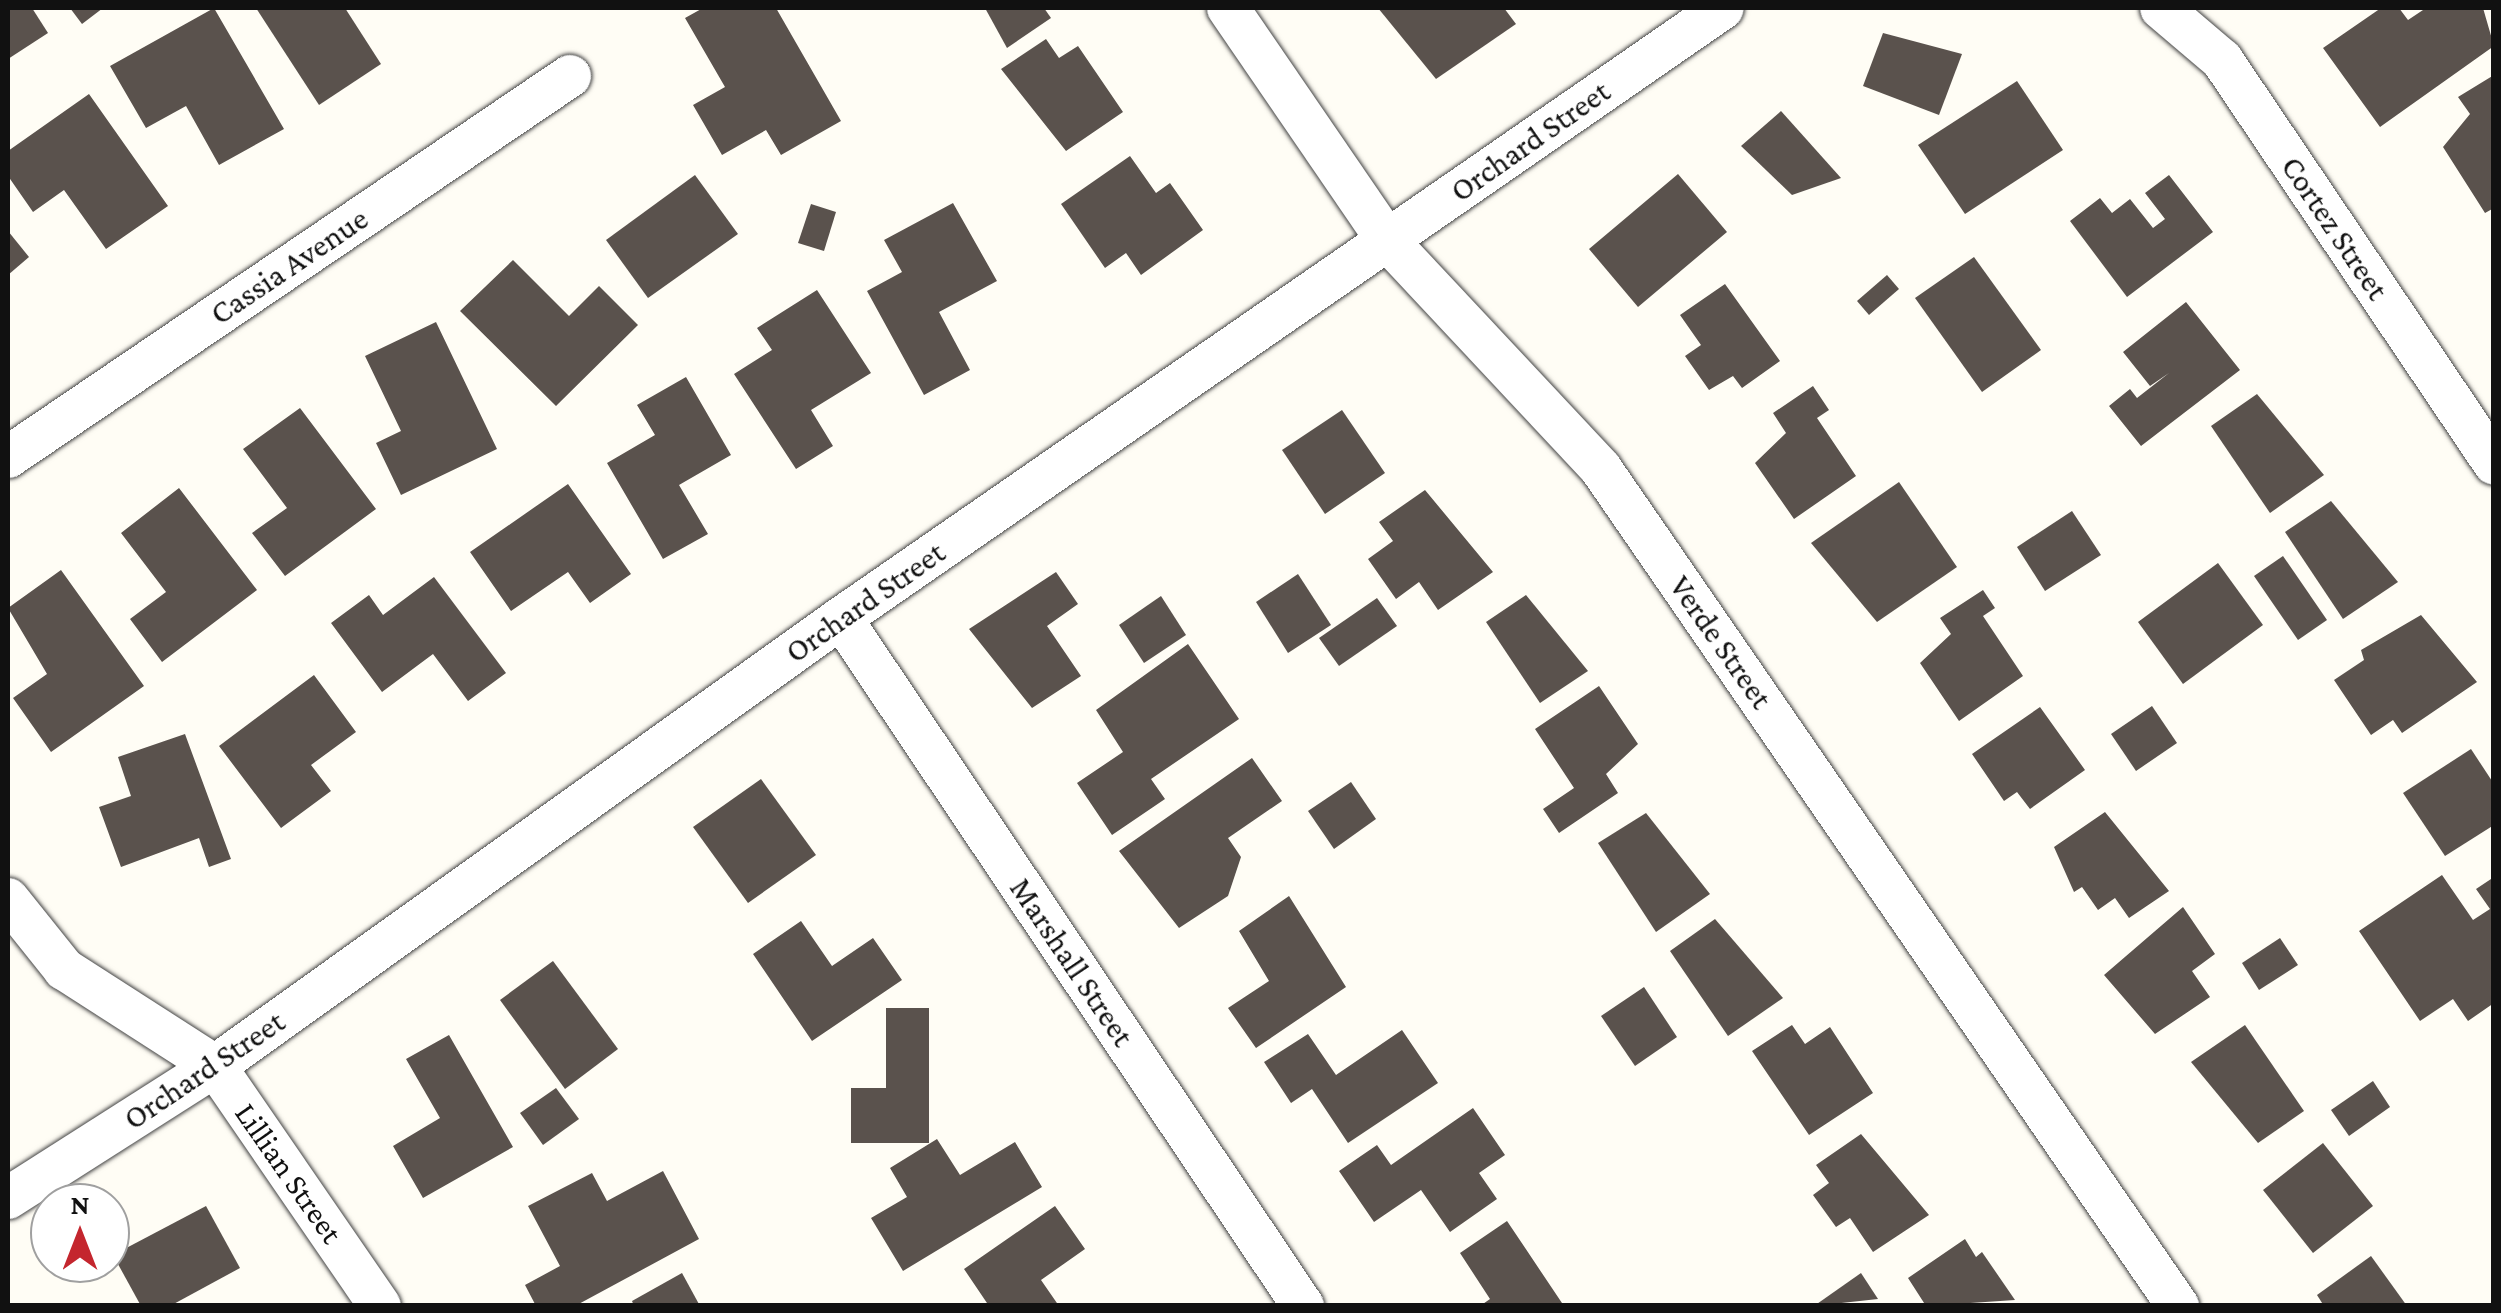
<!DOCTYPE html>
<style>
body{margin:0}
#map{position:relative;width:2501px;height:1313px;overflow:hidden;background:#fffdf5;font-family:"Crimson Pro",serif}
div>[style]{position:absolute}
[style*='--x']{left:calc(var(--x)*1px);top:calc(var(--y)*1px);width:calc(var(--w)*1px);rotate:calc(var(--a)*1deg)}
.building>*{inset:0;background:#5a524d}
.roads{filter:drop-shadow(0 0 2px #444) drop-shadow(0 0 2px #444)}
.street>*{height:42px;margin:-21px;padding:0 21px;transform-origin:21px;border-radius:21px;background:#fff}
span{translate:-50% -50%;white-space:nowrap;text-align:center;line-height:1.15;-webkit-text-stroke:10px #fff;paint-order:stroke}
.street-label{font-size:32px;color:#111}
.frame{position:absolute;inset:0;border:10px solid #111;pointer-events:none}
.north{position:absolute;left:30px;top:1183px;width:100px;height:100px;box-sizing:border-box;background:#fff;border:2px solid #a0a0a0;border-radius:50%;rotate:0deg;font-size:28px;font-weight:700;line-height:40px;text-align:center;color:#111}
.north::after{content:'';display:block;margin:auto;width:35px;height:45px;background:#c4262e;clip-path:polygon(50% 0,100% 100%,50% 72%,0 100%)}
</style>
<div id="map">
<div class="building">
<div style="clip-path:polygon(8px 8px,32px 8px,48px 33px,8px 59px)"></div>
<div style="clip-path:polygon(70px 8px,103px 8px,82px 24px)"></div>
<div style="clip-path:polygon(214px 8px,284px 129px,219px 165px,186px 106px,146px 128px,110px 66px)"></div>
<div style="clip-path:polygon(256px 8px,345px 8px,381px 64px,319px 105px)"></div>
<div style="clip-path:polygon(703px 8px,776px 8px,841px 121px,781px 155px,766px 130px,722px 155px,693px 105px,725px 87px,685px 18px)"></div>
<div style="clip-path:polygon(985px 8px,1044px 8px,1051px 18px,1007px 48px)"></div>
<div style="clip-path:polygon(1378px 8px,1504px 8px,1516px 24px,1436px 79px)"></div>
<div style="clip-path:polygon(2381px 8px,2399px 8px,2408px 20px,2426px 8px,2483px 8px,2494px 46px,2380px 127px,2323px 48px)"></div>
<div style="clip-path:polygon(1883px 33px,1962px 54px,1939px 115px,1863px 86px)"></div>
<div style="clip-path:polygon(1046px 39px,1059px 58px,1078px 46px,1123px 112px,1066px 151px,1001px 69px)"></div>
<div style="clip-path:polygon(2494px 75px,2494px 208px,2485px 213px,2443px 147px,2470px 114px,2458px 97px)"></div>
<div style="clip-path:polygon(2017px 81px,2063px 150px,1965px 214px,1918px 145px)"></div>
<div style="clip-path:polygon(89px 94px,168px 206px,106px 249px,64px 190px,33px 212px,8px 176px,8px 151px)"></div>
<div style="clip-path:polygon(1781px 111px,1841px 178px,1792px 195px,1741px 146px)"></div>
<div style="clip-path:polygon(1130px 156px,1156px 193px,1170px 183px,1203px 230px,1141px 275px,1126px 253px,1105px 268px,1061px 204px)"></div>
<div style="clip-path:polygon(1678px 174px,1727px 232px,1638px 307px,1589px 249px)"></div>
<div style="clip-path:polygon(695px 175px,738px 234px,648px 298px,606px 240px)"></div>
<div style="clip-path:polygon(2169px 175px,2213px 232px,2127px 297px,2070px 221px,2100px 198px,2112px 213px,2130px 199px,2153px 228px,2165px 219px,2145px 193px)"></div>
<div style="clip-path:polygon(953px 203px,997px 281px,939px 312px,970px 370px,924px 395px,867px 291px,902px 272px,884px 240px)"></div>
<div style="clip-path:polygon(811px 204px,836px 212px,824px 251px,798px 243px)"></div>
<div style="clip-path:polygon(8px 231px,29px 257px,8px 275px)"></div>
<div style="clip-path:polygon(1974px 257px,2041px 350px,1982px 392px,1915px 298px)"></div>
<div style="clip-path:polygon(513px 260px,569px 316px,599px 286px,638px 325px,556px 406px,460px 311px)"></div>
<div style="clip-path:polygon(1887px 275px,1899px 289px,1869px 315px,1857px 301px)"></div>
<div style="clip-path:polygon(1725px 284px,1780px 361px,1742px 388px,1733px 376px,1709px 390px,1685px 356px,1701px 345px,1680px 315px)"></div>
<div style="clip-path:polygon(817px 290px,871px 373px,811px 410px,833px 446px,796px 469px,734px 374px,772px 350px,757px 328px)"></div>
<div style="clip-path:polygon(2186px 302px,2240px 370px,2141px 446px,2109px 406px,2130px 389px,2137px 398px,2169px 373px,2150px 386px,2123px 352px)"></div>
<div style="clip-path:polygon(436px 322px,497px 449px,401px 495px,376px 443px,401px 431px,365px 356px)"></div>
<div style="clip-path:polygon(686px 377px,731px 455px,679px 485px,708px 534px,663px 559px,607px 463px,655px 435px,637px 405px)"></div>
<div style="clip-path:polygon(1813px 386px,1829px 410px,1817px 418px,1856px 476px,1794px 519px,1755px 463px,1786px 433px,1773px 413px)"></div>
<div style="clip-path:polygon(2257px 394px,2324px 475px,2270px 513px,2211px 426px)"></div>
<div style="clip-path:polygon(300px 408px,376px 509px,285px 576px,252px 533px,287px 508px,243px 449px)"></div>
<div style="clip-path:polygon(1342px 410px,1385px 473px,1325px 514px,1282px 450px)"></div>
<div style="clip-path:polygon(1899px 482px,1957px 567px,1877px 622px,1811px 543px)"></div>
<div style="clip-path:polygon(568px 484px,631px 574px,590px 603px,568px 572px,511px 611px,470px 552px)"></div>
<div style="clip-path:polygon(179px 488px,257px 590px,162px 662px,130px 619px,166px 592px,121px 533px)"></div>
<div style="clip-path:polygon(1425px 490px,1493px 572px,1438px 610px,1419px 582px,1396px 599px,1368px 559px,1393px 541px,1379px 522px)"></div>
<div style="clip-path:polygon(2331px 501px,2398px 582px,2343px 619px,2285px 532px)"></div>
<div style="clip-path:polygon(2072px 511px,2101px 555px,2045px 591px,2017px 547px)"></div>
<div style="clip-path:polygon(2283px 556px,2327px 620px,2298px 640px,2254px 576px)"></div>
<div style="clip-path:polygon(2218px 563px,2263px 625px,2183px 684px,2138px 622px)"></div>
<div style="clip-path:polygon(61px 570px,144px 686px,51px 752px,13px 698px,47px 674px,8px 608px)"></div>
<div style="clip-path:polygon(1056px 572px,1078px 604px,1047px 626px,1081px 676px,1032px 708px,969px 629px)"></div>
<div style="clip-path:polygon(1298px 574px,1331px 625px,1288px 653px,1256px 602px)"></div>
<div style="clip-path:polygon(434px 577px,506px 673px,468px 701px,433px 654px,382px 692px,331px 623px,369px 595px,383px 615px)"></div>
<div style="clip-path:polygon(1983px 590px,1995px 608px,1983px 616px,2023px 676px,1959px 721px,1920px 663px,1951px 634px,1940px 618px)"></div>
<div style="clip-path:polygon(1526px 595px,1588px 671px,1540px 703px,1486px 622px)"></div>
<div style="clip-path:polygon(1161px 596px,1186px 635px,1144px 663px,1119px 625px)"></div>
<div style="clip-path:polygon(1377px 598px,1397px 626px,1339px 666px,1319px 638px)"></div>
<div style="clip-path:polygon(2421px 615px,2477px 682px,2402px 733px,2393px 720px,2371px 735px,2334px 680px,2364px 660px,2361px 650px)"></div>
<div style="clip-path:polygon(1188px 644px,1239px 719px,1151px 779px,1165px 799px,1112px 835px,1077px 783px,1123px 752px,1096px 710px)"></div>
<div style="clip-path:polygon(314px 675px,356px 732px,311px 765px,331px 791px,281px 828px,219px 746px)"></div>
<div style="clip-path:polygon(1599px 686px,1638px 744px,1606px 774px,1618px 793px,1559px 833px,1543px 809px,1574px 788px,1535px 729px)"></div>
<div style="clip-path:polygon(2152px 706px,2177px 743px,2136px 771px,2111px 734px)"></div>
<div style="clip-path:polygon(2040px 707px,2085px 770px,2030px 809px,2017px 792px,2004px 801px,1972px 754px)"></div>
<div style="clip-path:polygon(185px 734px,231px 859px,209px 867px,199px 838px,121px 867px,99px 807px,131px 796px,118px 757px)"></div>
<div style="clip-path:polygon(2471px 749px,2494px 784px,2494px 825px,2445px 856px,2403px 793px)"></div>
<div style="clip-path:polygon(1252px 758px,1282px 801px,1228px 838px,1241px 857px,1228px 896px,1179px 928px,1119px 851px)"></div>
<div style="clip-path:polygon(761px 779px,816px 855px,748px 903px,693px 827px)"></div>
<div style="clip-path:polygon(1351px 782px,1376px 819px,1334px 849px,1308px 811px)"></div>
<div style="clip-path:polygon(2105px 812px,2169px 891px,2129px 918px,2115px 898px,2098px 910px,2082px 887px,2074px 892px,2054px 847px)"></div>
<div style="clip-path:polygon(1646px 813px,1710px 894px,1656px 932px,1598px 843px)"></div>
<div style="clip-path:polygon(2442px 875px,2473px 920px,2490px 909px,2476px 889px,2494px 877px,2494px 1003px,2468px 1021px,2453px 999px,2420px 1021px,2359px 931px)"></div>
<div style="clip-path:polygon(1289px 896px,1346px 987px,1256px 1048px,1228px 1008px,1269px 981px,1239px 931px)"></div>
<div style="clip-path:polygon(2183px 907px,2215px 954px,2192px 971px,2210px 997px,2155px 1034px,2104px 975px)"></div>
<div style="clip-path:polygon(1715px 919px,1783px 998px,1728px 1036px,1670px 951px)"></div>
<div style="clip-path:polygon(801px 921px,832px 966px,873px 938px,902px 980px,812px 1041px,753px 954px)"></div>
<div style="clip-path:polygon(2280px 938px,2298px 965px,2259px 990px,2242px 963px)"></div>
<div style="clip-path:polygon(553px 961px,618px 1049px,565px 1089px,500px 1000px)"></div>
<div style="clip-path:polygon(1644px 987px,1677px 1037px,1635px 1066px,1601px 1016px)"></div>
<div style="clip-path:polygon(886px 1008px,929px 1008px,929px 1143px,851px 1143px,851px 1088px,886px 1088px)"></div>
<div style="clip-path:polygon(1792px 1025px,1805px 1044px,1830px 1027px,1873px 1093px,1809px 1135px,1752px 1051px)"></div>
<div style="clip-path:polygon(2245px 1025px,2304px 1111px,2258px 1143px,2191px 1062px)"></div>
<div style="clip-path:polygon(1402px 1030px,1438px 1083px,1348px 1143px,1312px 1089px,1291px 1103px,1264px 1062px,1308px 1034px,1336px 1075px)"></div>
<div style="clip-path:polygon(449px 1035px,513px 1147px,423px 1198px,393px 1146px,440px 1118px,406px 1059px)"></div>
<div style="clip-path:polygon(2373px 1081px,2390px 1107px,2349px 1136px,2331px 1110px)"></div>
<div style="clip-path:polygon(556px 1088px,579px 1119px,543px 1145px,520px 1113px)"></div>
<div style="clip-path:polygon(1473px 1108px,1505px 1155px,1479px 1173px,1497px 1199px,1450px 1232px,1421px 1190px,1374px 1222px,1339px 1171px,1377px 1145px,1391px 1165px)"></div>
<div style="clip-path:polygon(1861px 1134px,1929px 1215px,1873px 1252px,1850px 1218px,1836px 1227px,1813px 1195px,1829px 1183px,1816px 1165px)"></div>
<div style="clip-path:polygon(937px 1139px,960px 1175px,1015px 1142px,1042px 1187px,903px 1271px,871px 1218px,907px 1197px,890px 1168px)"></div>
<div style="clip-path:polygon(2323px 1143px,2373px 1206px,2313px 1253px,2263px 1190px)"></div>
<div style="clip-path:polygon(663px 1171px,699px 1239px,575px 1306px,536px 1306px,525px 1285px,560px 1266px,528px 1206px,592px 1173px,607px 1201px)"></div>
<div style="clip-path:polygon(206px 1206px,240px 1268px,170px 1306px,141px 1306px,113px 1255px)"></div>
<div style="clip-path:polygon(1055px 1206px,1085px 1249px,1041px 1280px,1059px 1306px,989px 1306px,964px 1269px)"></div>
<div style="clip-path:polygon(1507px 1221px,1564px 1306px,1480px 1306px,1490px 1299px,1460px 1253px)"></div>
<div style="clip-path:polygon(1965px 1239px,1976px 1257px,1982px 1252px,2015px 1300px,1926px 1306px,1908px 1278px)"></div>
<div style="clip-path:polygon(2371px 1256px,2407px 1306px,2324px 1306px,2317px 1295px)"></div>
<div style="clip-path:polygon(682px 1273px,700px 1306px,634px 1306px,632px 1301px)"></div>
<div style="clip-path:polygon(1861px 1273px,1878px 1299px,1814px 1306px)"></div>
</div>
<div class="roads">
<div class="street">
<div style="--x:1228;--y:8;--w:281;--a:55.6"></div>
<div style="--x:1387;--y:240;--w:313;--a:46.9"></div>
<div style="--x:1601;--y:469;--w:1017;--a:55.42"></div>
<div style="--x:2161;--y:8;--w:80;--a:40.4"></div>
<div style="--x:2222;--y:60;--w:487;--a:56"></div>
<div style="--x:8;--y:457;--w:679;--a:-34.13"></div>
<div style="--x:841;--y:618;--w:829;--a:56.12"></div>
<div style="--x:8;--y:899;--w:90;--a:51.3"></div>
<div style="--x:64;--y:969;--w:179;--a:32.7"></div>
<div style="--x:215;--y:1066;--w:291;--a:55.5"></div>
<div style="--x:8;--y:1198;--w:246;--a:-32.5"></div>
<div style="--x:215;--y:1066;--w:770;--a:-35.59"></div>
<div style="--x:841;--y:618;--w:1072;--a:-34.67"></div>
</div>
</div>
<div class="street-label">
<span style="left:1530px;top:141px;rotate:-35deg">Orchard Street</span>
<span style="left:2335px;top:228px;rotate:56deg">Cortez Street</span>
<span style="left:289px;top:266px;rotate:-34deg">Cassia Avenue</span>
<span style="left:865px;top:602px;rotate:-35deg">Orchard Street</span>
<span style="left:1721px;top:642px;rotate:55deg">Verde Street</span>
<span style="left:1072px;top:962px;rotate:56deg">Marshall Street</span>
<span style="left:204px;top:1070px;rotate:-34deg">Orchard Street</span>
<span style="left:289px;top:1173px;rotate:55deg">Lillian Street</span>
</div>
<div class="frame"></div>
<div class="north">N</div>
</div>
